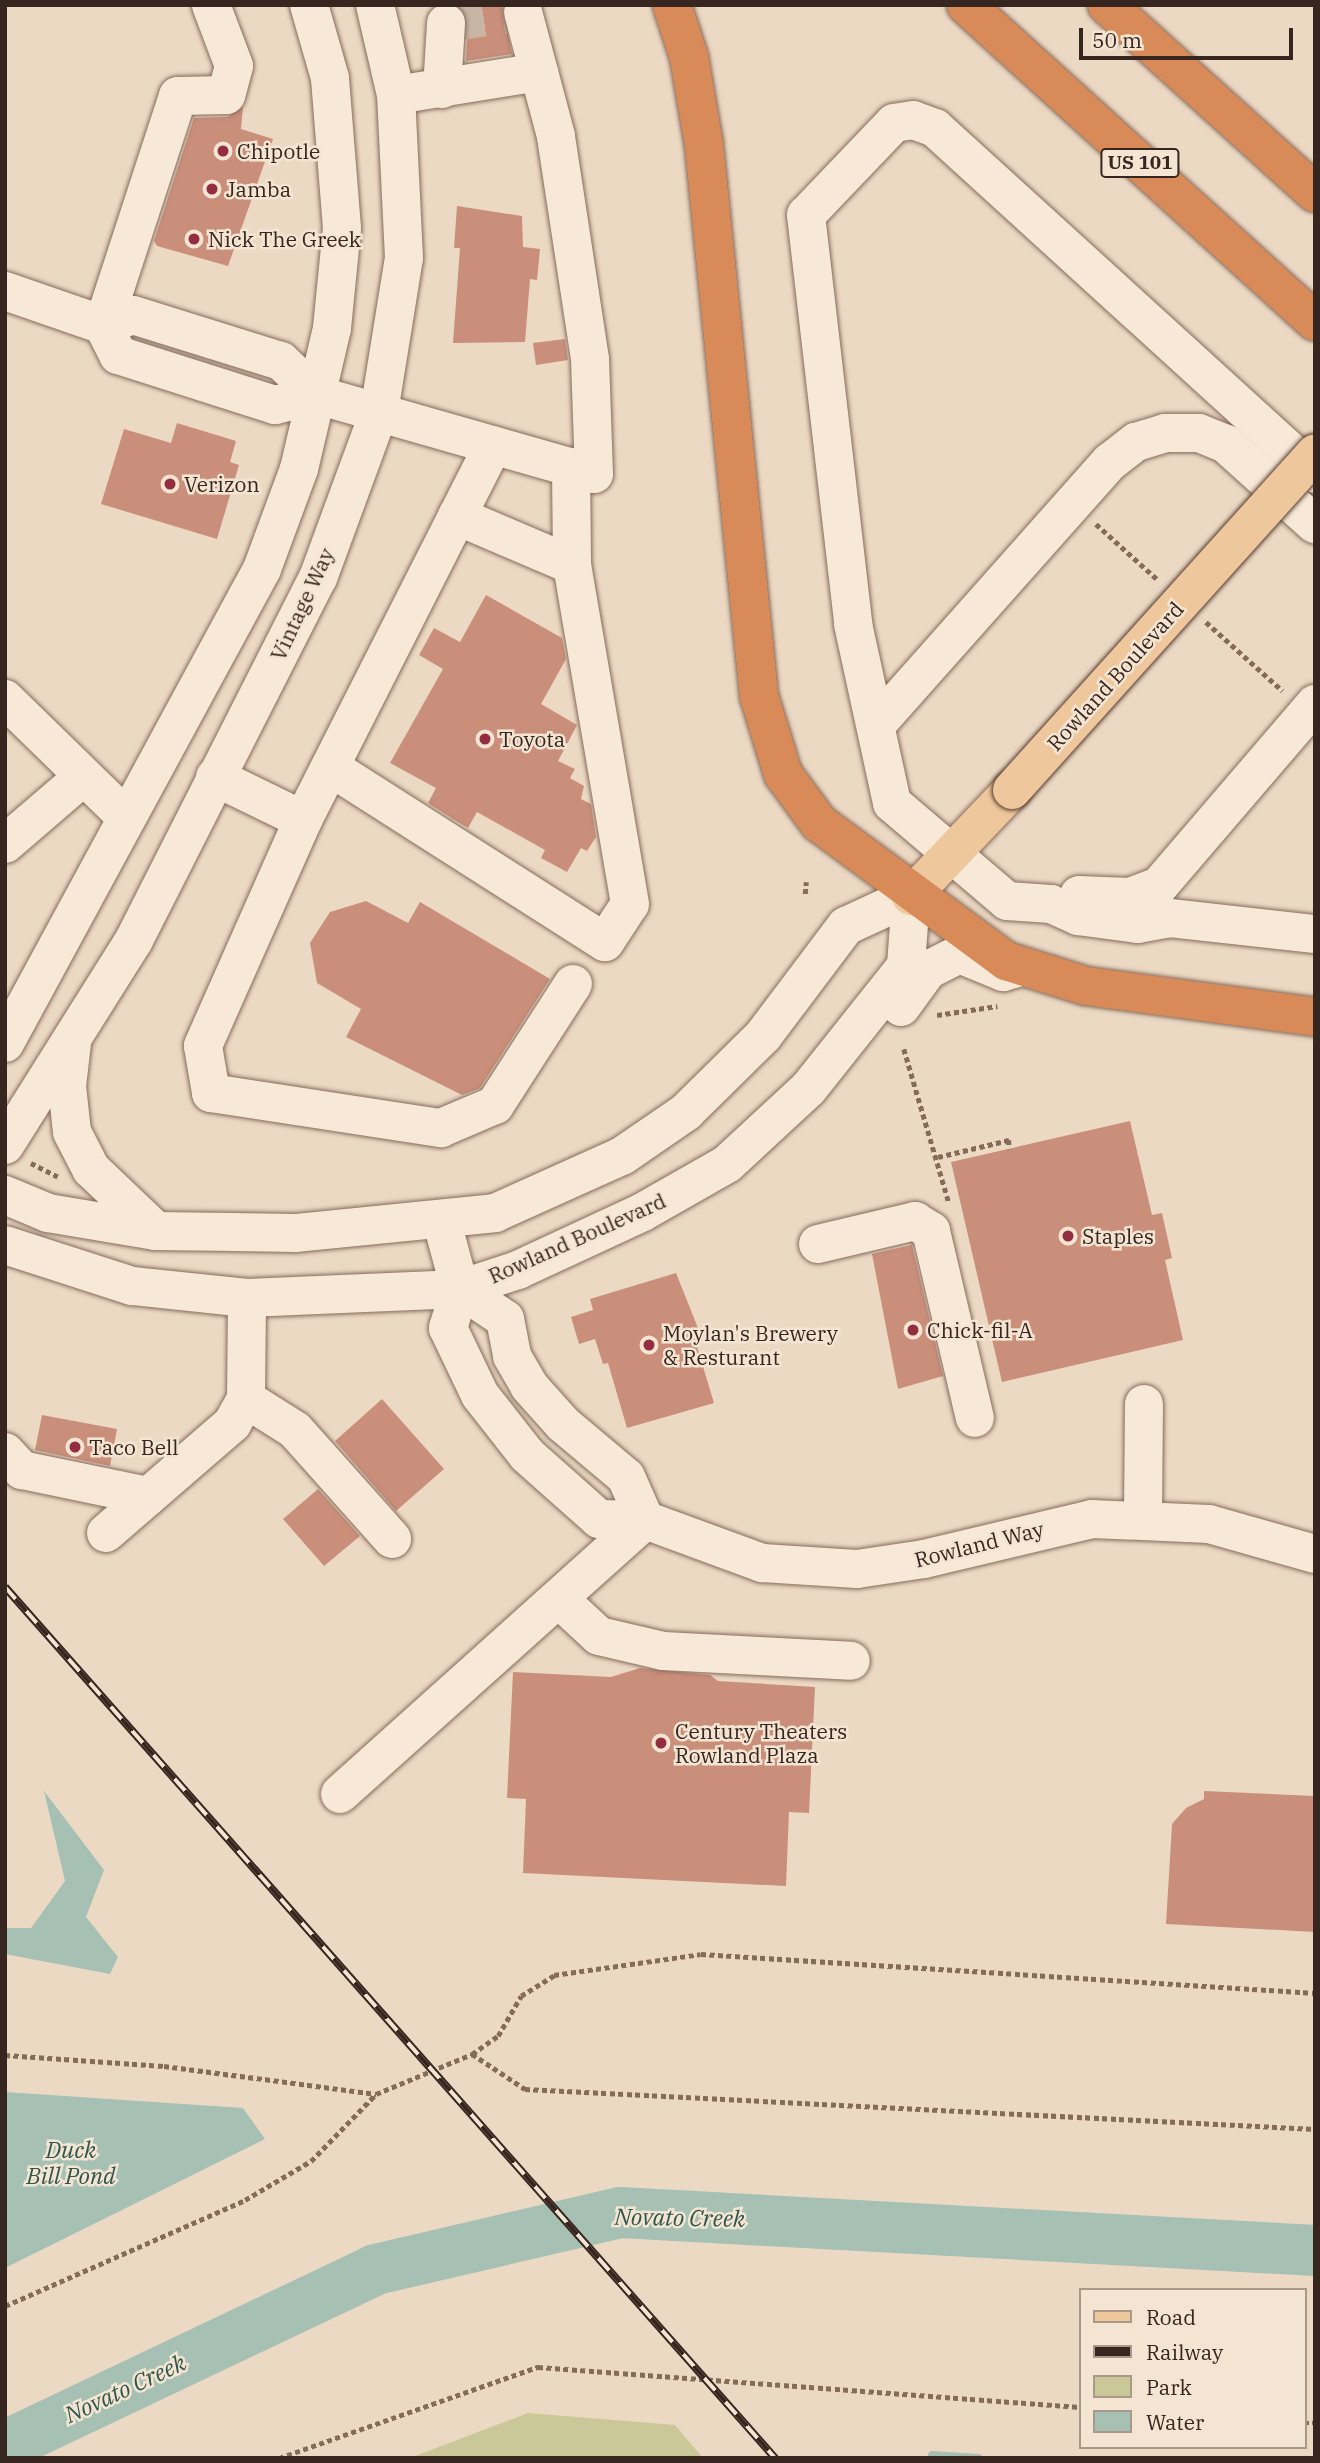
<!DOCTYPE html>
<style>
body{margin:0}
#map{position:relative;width:1320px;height:2463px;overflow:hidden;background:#ecd9c4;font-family:"IBM Plex Serif",serif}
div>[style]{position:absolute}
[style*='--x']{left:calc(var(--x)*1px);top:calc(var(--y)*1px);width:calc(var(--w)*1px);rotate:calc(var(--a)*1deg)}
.green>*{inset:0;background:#cac898}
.water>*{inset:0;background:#a6c0b4}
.stream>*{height:9px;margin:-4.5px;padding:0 4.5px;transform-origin:4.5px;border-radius:4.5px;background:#a6c0b4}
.river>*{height:51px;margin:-25.5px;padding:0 25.5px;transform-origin:25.5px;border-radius:25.5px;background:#a6c0b4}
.building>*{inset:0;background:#c98f7b}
.minor-tunnel>*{height:38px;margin-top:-19px;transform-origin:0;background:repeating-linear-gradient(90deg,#c8b5a3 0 38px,transparent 0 57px)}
.path>*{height:4.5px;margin-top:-2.25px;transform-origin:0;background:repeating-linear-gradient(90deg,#866b5b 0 5px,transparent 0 8.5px)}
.roads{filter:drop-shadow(0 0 2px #866b5b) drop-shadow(0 0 2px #866b5b)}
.minor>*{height:38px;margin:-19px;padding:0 19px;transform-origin:19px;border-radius:19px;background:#f7e8d7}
.major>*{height:38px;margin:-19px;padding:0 19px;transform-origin:19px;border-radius:19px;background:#eec79d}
.highway>*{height:38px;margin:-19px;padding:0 19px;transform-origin:19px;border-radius:19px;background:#d88a58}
.rail>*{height:8px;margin-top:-4px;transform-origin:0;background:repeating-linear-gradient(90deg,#f4e5d3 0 16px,#37261f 0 32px);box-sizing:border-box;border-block:2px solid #37261f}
.bridges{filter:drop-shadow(0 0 2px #543a2f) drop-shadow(0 0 2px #543a2f)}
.major-bridge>*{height:38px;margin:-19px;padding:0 19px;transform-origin:19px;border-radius:19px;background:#eec79d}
.dots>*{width:19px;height:19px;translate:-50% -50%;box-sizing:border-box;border:4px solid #f4e5d3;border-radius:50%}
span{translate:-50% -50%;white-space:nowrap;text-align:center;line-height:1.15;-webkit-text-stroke:5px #f4e5d3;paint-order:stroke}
.shield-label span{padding:2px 5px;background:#f4e5d3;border:2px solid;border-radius:5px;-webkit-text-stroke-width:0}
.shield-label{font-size:19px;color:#37261f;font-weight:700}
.poi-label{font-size:21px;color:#37261f}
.left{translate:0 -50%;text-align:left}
.street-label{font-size:21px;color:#37261f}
.water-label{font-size:23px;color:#2e564d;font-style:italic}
.frame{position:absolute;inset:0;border:7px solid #37261f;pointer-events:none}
.legend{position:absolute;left:1079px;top:2288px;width:228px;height:161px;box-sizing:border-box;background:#f4e5d3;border:2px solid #a8998b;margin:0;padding:9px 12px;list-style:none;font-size:21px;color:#37261f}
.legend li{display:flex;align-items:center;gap:14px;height:35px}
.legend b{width:35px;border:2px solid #a8998b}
.scale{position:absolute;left:1079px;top:28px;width:214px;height:32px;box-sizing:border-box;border:4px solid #37261f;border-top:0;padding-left:9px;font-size:21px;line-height:24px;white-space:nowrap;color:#37261f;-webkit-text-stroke:5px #f4e5d3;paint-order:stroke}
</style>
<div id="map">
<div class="green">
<div style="clip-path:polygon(528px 2413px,675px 2425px,703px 2458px,410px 2458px)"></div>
</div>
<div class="water">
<div style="clip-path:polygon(44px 1791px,104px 1870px,86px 1917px,118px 1957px,110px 1974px,5px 1954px,5px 1928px,31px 1928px,65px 1881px)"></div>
<div style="clip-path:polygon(5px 2092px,243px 2108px,265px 2139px,5px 2268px)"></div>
</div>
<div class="stream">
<div style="--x:932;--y:2455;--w:46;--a:3.7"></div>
</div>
<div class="river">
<div style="--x:5;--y:2445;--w:410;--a:-25.4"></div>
<div style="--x:375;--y:2269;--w:252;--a:-13.1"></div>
<div style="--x:620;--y:2212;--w:696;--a:3.13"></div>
</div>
<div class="building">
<div style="clip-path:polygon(459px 5px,502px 5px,512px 54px,466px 61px,468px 24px)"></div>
<div style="clip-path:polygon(243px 107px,241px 129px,273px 139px,228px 266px,157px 246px,154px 241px,194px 118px,227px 117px)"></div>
<div style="clip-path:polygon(457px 206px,522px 216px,523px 247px,540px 249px,537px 280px,530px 279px,525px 342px,453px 343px,460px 248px,454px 248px)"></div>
<div style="clip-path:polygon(565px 339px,568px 360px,536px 365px,533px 343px)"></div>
<div style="clip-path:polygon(177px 423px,236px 441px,230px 462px,239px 465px,217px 539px,101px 504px,124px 429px,171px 443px)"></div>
<div style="clip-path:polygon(486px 595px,562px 638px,566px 659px,541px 704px,577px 725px,558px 761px,575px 769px,570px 778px,584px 786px,581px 799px,591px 804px,596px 837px,587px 851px,581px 848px,567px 872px,541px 858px,545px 850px,477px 812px,468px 828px,453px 819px,428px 803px,436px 788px,390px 763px,443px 669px,419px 655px,434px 628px,460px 642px)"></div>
<div style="clip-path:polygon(366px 901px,408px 923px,420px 902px,550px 979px,480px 1088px,462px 1095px,346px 1037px,361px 1009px,317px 983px,310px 943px,330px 912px)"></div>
<div style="clip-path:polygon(1130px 1121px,1152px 1215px,1162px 1213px,1172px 1258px,1165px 1260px,1183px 1340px,1002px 1382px,951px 1162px)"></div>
<div style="clip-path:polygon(912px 1245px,943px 1376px,898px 1389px,872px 1254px)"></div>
<div style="clip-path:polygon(676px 1273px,702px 1338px,695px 1340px,714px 1403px,627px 1428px,608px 1363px,603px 1364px,595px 1339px,579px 1344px,571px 1317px,593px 1310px,590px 1299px)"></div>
<div style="clip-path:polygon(382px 1399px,444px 1469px,396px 1511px,335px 1441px)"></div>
<div style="clip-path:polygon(42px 1415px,117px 1429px,110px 1466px,35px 1450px)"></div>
<div style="clip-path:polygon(318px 1489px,360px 1536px,324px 1566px,283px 1519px)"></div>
<div style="clip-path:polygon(640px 1668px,710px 1675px,718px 1681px,815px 1687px,809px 1813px,789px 1812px,786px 1886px,523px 1873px,526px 1799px,507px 1798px,513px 1672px,611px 1677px)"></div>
<div style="clip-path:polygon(1204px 1791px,1315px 1796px,1315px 1932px,1166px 1924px,1172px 1824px,1186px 1808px,1204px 1799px)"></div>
</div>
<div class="minor-tunnel">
<div style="--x:446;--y:23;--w:78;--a:-8.1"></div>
</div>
<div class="path">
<div style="--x:1096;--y:524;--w:82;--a:42"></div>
<div style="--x:1206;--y:622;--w:103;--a:41.9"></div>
<div style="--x:805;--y:894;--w:12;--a:-85"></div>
<div style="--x:937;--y:1015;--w:61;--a:-8.5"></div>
<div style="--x:904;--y:1049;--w:160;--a:73.7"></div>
<div style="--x:938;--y:1157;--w:73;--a:-13.5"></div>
<div style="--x:1009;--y:1140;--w:9;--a:90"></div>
<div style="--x:31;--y:1163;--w:30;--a:27"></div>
<div style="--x:472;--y:2054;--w:64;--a:33.4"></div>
<div style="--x:525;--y:2089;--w:791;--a:2.9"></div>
<div style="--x:5;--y:2055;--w:159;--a:4"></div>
<div style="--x:164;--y:2066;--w:214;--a:7.5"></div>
<div style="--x:376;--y:2094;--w:104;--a:-22.6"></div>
<div style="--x:472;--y:2054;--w:32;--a:-35"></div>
<div style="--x:498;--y:2036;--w:46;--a:-60.1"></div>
<div style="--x:521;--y:1996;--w:39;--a:-32"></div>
<div style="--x:554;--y:1975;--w:148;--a:-8.1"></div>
<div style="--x:701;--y:1954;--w:615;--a:3.63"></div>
<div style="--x:5;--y:2306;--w:262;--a:-23.8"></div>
<div style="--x:245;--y:2200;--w:77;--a:-30.6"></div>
<div style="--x:311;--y:2161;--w:93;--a:-45.9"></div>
<div style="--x:1304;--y:2423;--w:11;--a:0"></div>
<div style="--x:279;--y:2458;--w:275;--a:-19.4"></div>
<div style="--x:538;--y:2367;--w:543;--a:4.22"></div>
</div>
<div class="roads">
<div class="minor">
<div style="--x:211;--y:5;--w:65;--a:69.3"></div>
<div style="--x:234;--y:66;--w:30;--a:105"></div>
<div style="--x:226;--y:95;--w:48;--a:178.8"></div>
<div style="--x:178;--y:96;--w:241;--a:108.1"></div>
<div style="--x:103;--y:325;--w:34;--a:63"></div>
<div style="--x:118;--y:355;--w:165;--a:17.7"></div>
<div style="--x:275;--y:405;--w:43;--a:-13.4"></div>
<div style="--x:442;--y:89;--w:66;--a:-86.5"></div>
<div style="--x:396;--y:95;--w:145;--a:-9.1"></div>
<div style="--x:5;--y:291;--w:104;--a:19.1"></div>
<div style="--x:103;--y:325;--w:32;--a:-18"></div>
<div style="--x:133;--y:315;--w:155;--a:17.3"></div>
<div style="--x:281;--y:361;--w:50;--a:43.4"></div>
<div style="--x:317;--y:395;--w:288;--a:15.9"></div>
<div style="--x:594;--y:474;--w:115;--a:-92"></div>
<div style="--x:590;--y:359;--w:226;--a:-98.7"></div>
<div style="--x:556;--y:136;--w:128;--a:-104.9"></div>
<div style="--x:571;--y:467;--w:98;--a:89.4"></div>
<div style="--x:1315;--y:474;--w:514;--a:-137.68"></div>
<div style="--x:935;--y:128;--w:23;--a:-160"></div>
<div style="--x:913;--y:120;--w:19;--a:171"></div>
<div style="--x:894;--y:123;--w:127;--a:133.7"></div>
<div style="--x:806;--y:215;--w:412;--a:83.4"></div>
<div style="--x:853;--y:624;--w:183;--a:77.7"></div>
<div style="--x:892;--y:803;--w:151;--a:40.4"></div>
<div style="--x:1007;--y:901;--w:44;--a:3.9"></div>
<div style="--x:1051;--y:904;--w:30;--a:24"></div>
<div style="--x:1078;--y:916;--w:60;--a:7.7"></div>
<div style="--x:1137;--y:924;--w:34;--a:-10"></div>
<div style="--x:1170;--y:918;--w:146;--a:6.3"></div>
<div style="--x:5;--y:699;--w:170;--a:44.3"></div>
<div style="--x:877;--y:724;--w:351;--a:-48.4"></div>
<div style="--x:1110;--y:462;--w:33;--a:-38"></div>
<div style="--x:1136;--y:442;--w:30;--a:-17"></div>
<div style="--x:1165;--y:433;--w:34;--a:0"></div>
<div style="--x:1199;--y:433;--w:29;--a:22"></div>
<div style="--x:1226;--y:444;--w:120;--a:42"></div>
<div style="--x:330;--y:767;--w:326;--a:32.5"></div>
<div style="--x:605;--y:942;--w:45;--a:-56.7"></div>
<div style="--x:630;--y:904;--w:344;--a:-99.7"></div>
<div style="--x:572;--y:565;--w:125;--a:-156.9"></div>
<div style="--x:215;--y:777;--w:98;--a:26"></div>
<div style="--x:303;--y:820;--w:420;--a:-63.1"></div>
<div style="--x:303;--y:820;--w:247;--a:113.9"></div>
<div style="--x:203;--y:1046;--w:48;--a:80.3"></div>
<div style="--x:211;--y:1093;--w:233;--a:8.7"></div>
<div style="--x:441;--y:1128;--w:59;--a:-23.1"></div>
<div style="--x:495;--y:1105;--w:144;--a:-57.2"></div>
<div style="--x:5;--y:844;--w:103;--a:-40.7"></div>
<div style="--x:1079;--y:895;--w:51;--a:2.2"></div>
<div style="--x:1130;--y:897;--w:31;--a:-21"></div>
<div style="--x:1159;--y:886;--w:240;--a:-49.4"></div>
<div style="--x:901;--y:1007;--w:46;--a:-53.9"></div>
<div style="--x:928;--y:970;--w:35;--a:-27"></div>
<div style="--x:959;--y:954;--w:48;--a:22.2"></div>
<div style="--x:1003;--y:972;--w:15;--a:-16"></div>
<div style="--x:5;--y:1043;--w:539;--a:-61.53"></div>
<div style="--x:262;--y:569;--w:107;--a:-69.7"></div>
<div style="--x:299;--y:469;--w:145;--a:-76.8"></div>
<div style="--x:332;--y:328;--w:100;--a:-84.3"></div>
<div style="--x:342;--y:228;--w:150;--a:-94.6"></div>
<div style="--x:330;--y:78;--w:76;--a:-106"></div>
<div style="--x:72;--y:1043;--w:43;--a:96.6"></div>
<div style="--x:67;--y:1086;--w:46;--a:83.8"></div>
<div style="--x:72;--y:1132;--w:42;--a:62.8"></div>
<div style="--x:91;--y:1169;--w:90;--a:43.6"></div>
<div style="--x:5;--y:1145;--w:242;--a:-57.8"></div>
<div style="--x:134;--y:940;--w:406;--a:-63.1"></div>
<div style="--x:318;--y:578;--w:177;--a:-69.8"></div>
<div style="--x:379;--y:412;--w:156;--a:-80.8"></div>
<div style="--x:404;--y:258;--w:163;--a:-92.8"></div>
<div style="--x:396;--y:95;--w:92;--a:-103.1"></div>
<div style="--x:5;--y:1195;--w:47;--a:22.7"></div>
<div style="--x:48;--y:1213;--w:109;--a:9.5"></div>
<div style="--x:156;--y:1231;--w:140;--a:0.8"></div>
<div style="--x:296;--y:1233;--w:200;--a:-5.7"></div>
<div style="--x:495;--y:1213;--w:139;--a:-24.2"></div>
<div style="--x:622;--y:1156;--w:78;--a:-34.5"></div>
<div style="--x:686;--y:1112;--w:108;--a:-44.6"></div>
<div style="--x:763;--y:1036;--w:138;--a:-53"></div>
<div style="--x:846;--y:926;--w:72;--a:-24.8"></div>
<div style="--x:911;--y:896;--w:70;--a:94.1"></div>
<div style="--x:906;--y:966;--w:157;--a:128.5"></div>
<div style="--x:808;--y:1089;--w:110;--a:137.2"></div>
<div style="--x:727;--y:1164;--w:97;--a:150.3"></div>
<div style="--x:643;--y:1212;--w:138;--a:155.1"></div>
<div style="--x:518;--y:1270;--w:61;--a:161.9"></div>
<div style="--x:460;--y:1289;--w:213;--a:177.6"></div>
<div style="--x:247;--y:1298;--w:116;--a:-174"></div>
<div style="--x:132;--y:1286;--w:133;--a:-162.1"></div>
<div style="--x:442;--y:1222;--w:69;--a:75"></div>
<div style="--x:460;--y:1289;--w:41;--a:107.1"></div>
<div style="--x:448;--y:1328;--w:74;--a:64.5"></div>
<div style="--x:480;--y:1395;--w:76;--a:51.9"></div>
<div style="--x:527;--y:1455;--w:96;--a:41.6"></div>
<div style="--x:599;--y:1519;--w:46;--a:1.2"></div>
<div style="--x:645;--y:1520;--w:125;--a:20.2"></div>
<div style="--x:762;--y:1563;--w:95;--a:3.6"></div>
<div style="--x:857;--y:1569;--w:68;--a:-8.5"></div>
<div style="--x:924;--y:1559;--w:173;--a:-13.4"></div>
<div style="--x:1092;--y:1519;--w:117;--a:2.4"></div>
<div style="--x:1209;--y:1524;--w:110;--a:15.8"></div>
<div style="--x:818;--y:1244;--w:100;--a:-13.3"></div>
<div style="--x:915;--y:1221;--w:19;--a:32"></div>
<div style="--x:931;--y:1231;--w:192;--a:76.8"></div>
<div style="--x:460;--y:1289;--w:54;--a:33.7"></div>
<div style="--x:505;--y:1319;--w:38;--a:79"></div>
<div style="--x:512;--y:1356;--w:34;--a:60"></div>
<div style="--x:529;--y:1386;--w:51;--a:48.2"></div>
<div style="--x:563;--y:1424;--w:82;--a:40.1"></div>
<div style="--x:626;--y:1477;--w:47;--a:66.2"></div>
<div style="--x:246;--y:1399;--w:58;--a:32.3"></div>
<div style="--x:295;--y:1430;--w:146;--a:48.3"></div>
<div style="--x:5;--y:1452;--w:25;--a:47"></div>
<div style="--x:22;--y:1470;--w:129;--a:11.7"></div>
<div style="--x:1143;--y:1517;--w:113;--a:-89.5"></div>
<div style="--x:106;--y:1533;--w:167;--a:-40.9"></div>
<div style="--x:232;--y:1424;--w:29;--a:-61"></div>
<div style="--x:246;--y:1399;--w:101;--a:-89.4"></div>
<div style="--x:559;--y:1599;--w:54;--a:42.8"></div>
<div style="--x:599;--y:1636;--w:66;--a:13.2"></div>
<div style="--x:663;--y:1651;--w:188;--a:3"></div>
<div style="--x:340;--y:1794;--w:410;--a:-41.9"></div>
</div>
<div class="major">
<div style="--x:911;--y:896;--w:146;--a:-46.4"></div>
</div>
<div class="highway">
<div style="--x:672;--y:5;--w:55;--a:71.9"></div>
<div style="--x:689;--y:57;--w:89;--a:80.3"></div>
<div style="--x:704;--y:145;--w:554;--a:84.3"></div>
<div style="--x:759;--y:696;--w:82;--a:72.9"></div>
<div style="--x:783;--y:774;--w:61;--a:53.7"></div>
<div style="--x:819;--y:823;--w:232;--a:36.4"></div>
<div style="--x:1006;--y:961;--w:84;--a:17.4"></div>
<div style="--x:1086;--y:986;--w:231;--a:7.7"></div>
<div style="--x:966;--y:5;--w:471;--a:42.2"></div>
<div style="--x:1107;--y:5;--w:280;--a:42.1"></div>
</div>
</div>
<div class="rail">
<div style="--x:5;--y:1587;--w:1163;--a:48.52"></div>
</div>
<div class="bridges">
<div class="major-bridge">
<div style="--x:1012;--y:790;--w:453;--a:-48"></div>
</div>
</div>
<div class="dots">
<div style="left:223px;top:151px;background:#932d3f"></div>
<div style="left:212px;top:189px;background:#932d3f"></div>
<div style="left:194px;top:239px;background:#932d3f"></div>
<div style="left:170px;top:484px;background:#932d3f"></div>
<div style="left:485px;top:739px;background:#932d3f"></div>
<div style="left:1068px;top:1236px;background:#932d3f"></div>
<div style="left:913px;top:1330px;background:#932d3f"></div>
<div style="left:649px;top:1345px;background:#932d3f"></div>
<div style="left:75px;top:1447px;background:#932d3f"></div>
<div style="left:661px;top:1743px;background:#932d3f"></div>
</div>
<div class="shield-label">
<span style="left:1140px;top:163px">US 101</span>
</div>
<div class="poi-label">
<span class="left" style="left:237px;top:151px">Chipotle</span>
<span class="left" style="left:226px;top:189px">Jamba</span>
<span class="left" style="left:208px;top:239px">Nick The Greek</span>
<span class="left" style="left:184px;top:484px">Verizon</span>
<span class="left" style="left:499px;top:739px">Toyota</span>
<span class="left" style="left:1082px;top:1236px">Staples</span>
<span class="left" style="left:927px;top:1330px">Chick-fil-A</span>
<span class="left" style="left:663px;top:1345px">Moylan's Brewery<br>&amp; Resturant</span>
<span class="left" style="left:89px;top:1447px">Taco Bell</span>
<span class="left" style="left:675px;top:1743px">Century Theaters<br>Rowland Plaza</span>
</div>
<div class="street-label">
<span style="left:302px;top:604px;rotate:-65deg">Vintage Way</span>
<span style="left:1115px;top:676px;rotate:-48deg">Rowland Boulevard</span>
<span style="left:577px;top:1238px;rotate:-24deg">Rowland Boulevard</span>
<span style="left:979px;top:1544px;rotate:-14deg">Rowland Way</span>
</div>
<div class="water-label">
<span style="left:71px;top:2162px">Duck<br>Bill Pond</span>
<span style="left:680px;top:2217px;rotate:1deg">Novato Creek</span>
<span style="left:125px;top:2388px;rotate:-25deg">Novato Creek</span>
</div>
<div class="frame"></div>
<ul class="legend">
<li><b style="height:9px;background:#eec79d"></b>Road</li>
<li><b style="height:9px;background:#37261f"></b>Railway</li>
<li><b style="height:19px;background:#cac898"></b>Park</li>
<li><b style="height:19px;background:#a6c0b4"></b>Water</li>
</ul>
<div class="scale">50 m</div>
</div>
